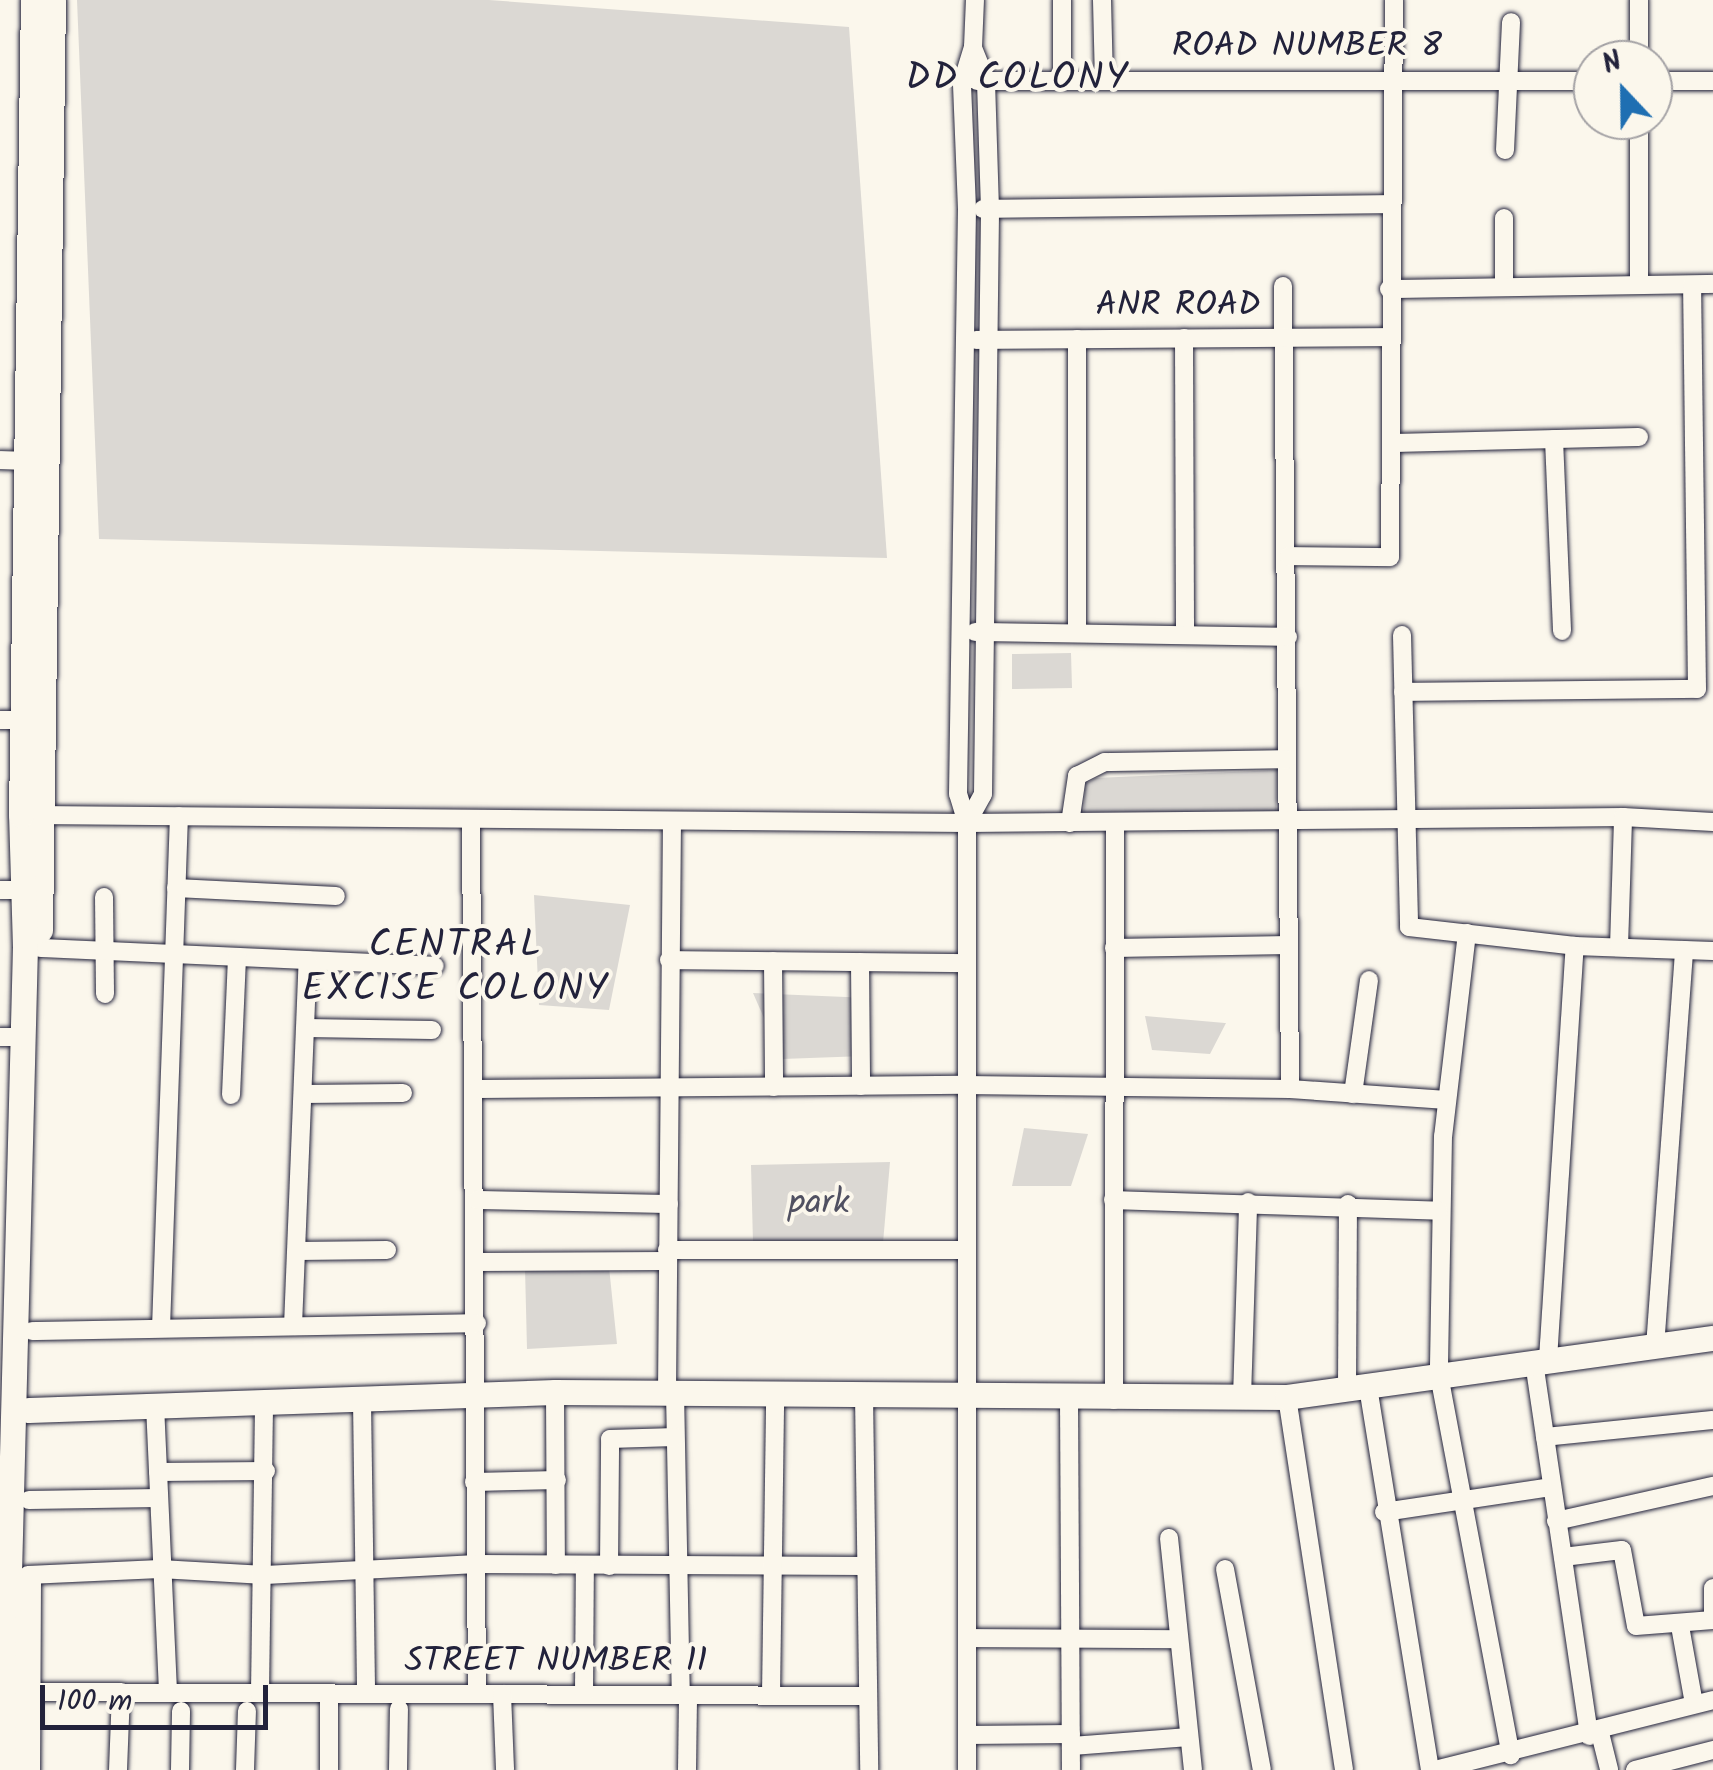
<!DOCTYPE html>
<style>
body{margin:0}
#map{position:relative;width:1713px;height:1770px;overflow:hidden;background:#fbf7ec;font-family:Kalam,sans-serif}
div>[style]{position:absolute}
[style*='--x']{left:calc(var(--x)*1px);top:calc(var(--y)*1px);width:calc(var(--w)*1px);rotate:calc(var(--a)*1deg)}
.green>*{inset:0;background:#dbd8d3}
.roads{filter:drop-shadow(0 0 2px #22223b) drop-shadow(0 0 2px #22223b)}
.street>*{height:18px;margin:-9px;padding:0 9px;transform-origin:9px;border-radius:9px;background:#fbf7ec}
.secondary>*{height:25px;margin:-12.5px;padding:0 12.5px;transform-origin:12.5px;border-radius:12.5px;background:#fbf7ec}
span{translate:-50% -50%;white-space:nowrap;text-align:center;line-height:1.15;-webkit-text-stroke:8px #fbf7ec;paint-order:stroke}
.street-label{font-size:35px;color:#22223b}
.park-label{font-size:35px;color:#505061}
.neighbourhood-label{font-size:38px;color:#22223b;letter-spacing:2.5px}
.north{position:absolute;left:1573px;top:40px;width:100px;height:100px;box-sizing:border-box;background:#fbf7ec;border:2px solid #a4a2a5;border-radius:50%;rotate:338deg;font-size:28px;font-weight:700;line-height:40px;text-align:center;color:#22223b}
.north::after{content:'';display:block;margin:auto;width:35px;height:45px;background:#1f6fb2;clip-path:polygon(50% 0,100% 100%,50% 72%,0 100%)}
.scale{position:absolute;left:40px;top:1685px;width:228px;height:45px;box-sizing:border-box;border:5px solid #22223b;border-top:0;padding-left:12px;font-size:30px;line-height:35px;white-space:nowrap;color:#22223b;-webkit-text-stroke:8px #fbf7ec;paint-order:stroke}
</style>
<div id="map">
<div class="green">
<div style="clip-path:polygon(77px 0,489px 0,849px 27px,887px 558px,99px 539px)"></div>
<div style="clip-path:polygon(1071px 653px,1072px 688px,1012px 689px,1012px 654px)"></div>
<div style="clip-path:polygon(1277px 770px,1276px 813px,1084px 814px,1085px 784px,1096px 778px)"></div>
<div style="clip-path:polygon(534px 895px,630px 905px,609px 1010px,539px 1005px)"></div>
<div style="clip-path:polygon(753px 993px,870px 998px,865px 1056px,782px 1059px)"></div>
<div style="clip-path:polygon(1145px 1016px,1225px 1023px,1226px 1023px,1210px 1054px,1152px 1050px)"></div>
<div style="clip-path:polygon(1024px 1128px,1088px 1134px,1071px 1186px,1012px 1186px)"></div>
<div style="clip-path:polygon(890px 1162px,883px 1243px,753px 1243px,751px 1165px)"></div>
<div style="clip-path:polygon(609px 1267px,617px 1344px,527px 1349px,525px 1268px)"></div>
</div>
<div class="roads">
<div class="street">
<div style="--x:1102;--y:0;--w:80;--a:88.6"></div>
<div style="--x:1639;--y:60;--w:60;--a:-90"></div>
<div style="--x:1062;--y:80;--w:80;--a:-90"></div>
<div style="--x:977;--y:81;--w:616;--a:0"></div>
<div style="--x:1653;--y:81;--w:60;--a:0"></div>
<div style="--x:1639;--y:120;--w:165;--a:90"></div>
<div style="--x:1505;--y:150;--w:128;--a:-87.3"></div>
<div style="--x:983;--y:209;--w:406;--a:-0.7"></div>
<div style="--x:1504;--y:218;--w:69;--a:90"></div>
<div style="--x:1283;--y:286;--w:803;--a:89.5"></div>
<div style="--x:1389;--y:289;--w:324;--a:-0.9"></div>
<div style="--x:1184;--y:338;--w:297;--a:89.8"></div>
<div style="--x:1077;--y:339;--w:294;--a:90"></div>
<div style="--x:976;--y:340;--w:415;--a:-0.4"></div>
<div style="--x:1554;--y:439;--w:192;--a:87.6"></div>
<div style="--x:1393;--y:443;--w:246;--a:-1.4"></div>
<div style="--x:0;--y:460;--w:27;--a:2"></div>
<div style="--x:1289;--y:556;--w:101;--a:0.6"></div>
<div style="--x:1390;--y:557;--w:557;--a:-89.59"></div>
<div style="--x:975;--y:632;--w:313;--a:0.9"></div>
<div style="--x:1402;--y:635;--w:292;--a:88.6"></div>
<div style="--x:1409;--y:927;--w:167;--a:6.5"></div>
<div style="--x:1575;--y:946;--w:138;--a:2.1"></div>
<div style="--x:1403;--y:692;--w:294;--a:-0.6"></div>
<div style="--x:1697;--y:689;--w:404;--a:-90.7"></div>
<div style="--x:0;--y:720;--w:23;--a:0"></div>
<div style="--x:34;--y:815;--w:933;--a:0.49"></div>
<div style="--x:967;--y:823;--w:656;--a:-0.52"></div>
<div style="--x:1623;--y:817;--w:90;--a:3.2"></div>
<div style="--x:471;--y:819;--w:875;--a:89.61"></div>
<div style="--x:967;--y:823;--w:33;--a:-61"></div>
<div style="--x:983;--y:794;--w:585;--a:-89.31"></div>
<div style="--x:990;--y:209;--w:129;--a:-91.8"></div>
<div style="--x:986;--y:80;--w:35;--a:-112"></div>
<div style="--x:1070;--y:823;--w:48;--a:-81.5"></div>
<div style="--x:1077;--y:776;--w:31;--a:-27"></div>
<div style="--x:1105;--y:762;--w:182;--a:-0.9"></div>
<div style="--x:176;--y:888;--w:160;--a:2.9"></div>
<div style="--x:0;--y:890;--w:23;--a:0"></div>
<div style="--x:104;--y:897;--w:97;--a:89.4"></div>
<div style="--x:1467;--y:933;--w:204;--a:96.7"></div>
<div style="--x:1443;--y:1136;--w:239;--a:91"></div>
<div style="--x:1439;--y:1375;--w:387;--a:79.3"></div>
<div style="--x:1619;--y:947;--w:130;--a:-88.2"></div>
<div style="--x:40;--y:948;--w:395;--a:2.6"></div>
<div style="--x:1114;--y:948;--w:175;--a:-1"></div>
<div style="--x:669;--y:960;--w:297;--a:0.6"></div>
<div style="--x:773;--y:961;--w:126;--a:89.5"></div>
<div style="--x:860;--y:962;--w:124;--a:89.5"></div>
<div style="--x:306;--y:1028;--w:126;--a:0.9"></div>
<div style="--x:0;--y:1037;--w:23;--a:0"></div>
<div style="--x:478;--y:1089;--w:487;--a:-0.5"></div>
<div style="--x:965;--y:1085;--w:325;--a:0.7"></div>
<div style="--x:1290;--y:1089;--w:157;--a:4"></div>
<div style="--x:303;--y:1094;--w:100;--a:-0.6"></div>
<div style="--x:1353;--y:1094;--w:115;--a:-82"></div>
<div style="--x:231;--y:1095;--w:138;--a:-87.5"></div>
<div style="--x:477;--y:1200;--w:192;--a:1.2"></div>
<div style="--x:1113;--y:1200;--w:326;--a:1.9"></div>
<div style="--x:667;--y:1250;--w:296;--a:0"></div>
<div style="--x:297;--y:1251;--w:90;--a:-0.6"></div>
<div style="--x:476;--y:1262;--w:191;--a:-0.3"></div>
<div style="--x:293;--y:1326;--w:366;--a:-87.7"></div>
<div style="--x:161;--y:1328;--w:512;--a:-87.99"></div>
<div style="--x:32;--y:1331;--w:445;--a:-1"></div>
<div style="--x:1655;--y:1347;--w:398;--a:-85.8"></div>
<div style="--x:1548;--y:1359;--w:414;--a:-86.3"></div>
<div style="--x:1534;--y:1362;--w:378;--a:81.6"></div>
<div style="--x:1368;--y:1387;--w:388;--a:80.8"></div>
<div style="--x:1347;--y:1390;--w:186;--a:-89.7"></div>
<div style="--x:555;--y:1392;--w:173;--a:89.7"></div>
<div style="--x:667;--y:1392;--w:570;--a:-89.5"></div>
<div style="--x:675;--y:1392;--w:303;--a:88.9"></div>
<div style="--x:864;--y:1395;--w:375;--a:89.2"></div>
<div style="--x:1069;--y:1397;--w:373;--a:89.7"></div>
<div style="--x:1287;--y:1397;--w:377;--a:81.3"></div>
<div style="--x:1242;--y:1398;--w:196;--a:-88.2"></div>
<div style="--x:1114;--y:1400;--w:578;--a:-89.9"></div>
<div style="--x:362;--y:1401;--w:292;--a:89.2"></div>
<div style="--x:155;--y:1405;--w:287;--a:87.4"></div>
<div style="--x:1545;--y:1437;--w:169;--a:-5.8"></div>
<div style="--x:158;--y:1472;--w:108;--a:-0.5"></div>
<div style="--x:474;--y:1482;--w:83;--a:-1.4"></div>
<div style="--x:29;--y:1500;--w:130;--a:-0.9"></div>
<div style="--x:1384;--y:1512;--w:170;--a:-8.5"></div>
<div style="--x:1556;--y:1521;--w:161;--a:-12.6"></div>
<div style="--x:1169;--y:1538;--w:233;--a:84.1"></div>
<div style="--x:1563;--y:1557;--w:59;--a:-6.8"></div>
<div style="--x:1622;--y:1550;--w:77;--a:79.6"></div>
<div style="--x:1636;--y:1626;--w:77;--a:-4.5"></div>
<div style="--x:609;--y:1566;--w:127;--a:-89.5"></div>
<div style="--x:610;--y:1439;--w:65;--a:-1.8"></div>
<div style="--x:1225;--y:1569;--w:204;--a:79.6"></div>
<div style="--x:28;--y:1575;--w:132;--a:-2.6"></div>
<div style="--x:160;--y:1569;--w:105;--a:3.3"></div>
<div style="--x:265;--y:1575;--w:212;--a:-3"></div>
<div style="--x:477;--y:1564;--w:387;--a:0.3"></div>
<div style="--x:1713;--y:1588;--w:24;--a:90"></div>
<div style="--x:1680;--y:1626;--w:79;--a:79.8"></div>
<div style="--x:967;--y:1638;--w:208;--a:0.3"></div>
<div style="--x:15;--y:1692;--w:850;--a:0.27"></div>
<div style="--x:260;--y:1693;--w:289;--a:-89.2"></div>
<div style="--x:502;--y:1694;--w:76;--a:87.7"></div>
<div style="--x:584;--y:1694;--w:128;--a:-89.6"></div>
<div style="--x:771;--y:1695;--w:301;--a:-89.2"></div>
<div style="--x:1600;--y:1733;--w:38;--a:76"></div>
<div style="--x:967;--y:1735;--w:104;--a:-0.6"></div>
<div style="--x:1072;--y:1746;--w:117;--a:-4.4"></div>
<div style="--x:118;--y:1770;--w:78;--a:-87.8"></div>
<div style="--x:180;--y:1770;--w:59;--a:-89"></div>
<div style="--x:245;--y:1770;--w:59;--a:-88.1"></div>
<div style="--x:329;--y:1770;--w:77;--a:-90"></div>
<div style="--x:398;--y:1770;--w:61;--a:-89.1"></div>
<div style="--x:687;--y:1770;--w:75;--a:-89.2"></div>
<div style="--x:967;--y:1770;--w:947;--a:-90"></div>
<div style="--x:967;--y:823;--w:30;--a:-107"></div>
<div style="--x:958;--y:794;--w:585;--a:-89.12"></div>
<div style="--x:967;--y:209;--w:126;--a:-92.3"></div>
<div style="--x:962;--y:83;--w:38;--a:-73"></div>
<div style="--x:973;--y:47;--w:47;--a:-87.6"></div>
<div style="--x:1435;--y:1770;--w:287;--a:-14.1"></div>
<div style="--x:1635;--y:1770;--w:81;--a:-14.4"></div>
</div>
<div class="secondary">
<div style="--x:40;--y:930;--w:930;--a:-89.2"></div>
<div style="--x:29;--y:1410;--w:526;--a:-1.96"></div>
<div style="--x:555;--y:1392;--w:732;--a:0.39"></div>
<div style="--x:1287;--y:1397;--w:430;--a:-7.9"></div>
<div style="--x:4;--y:1770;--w:823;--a:-88.54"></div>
<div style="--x:25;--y:947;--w:132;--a:-91.7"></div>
<div style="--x:21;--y:815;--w:815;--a:-89.16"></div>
<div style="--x:27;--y:1770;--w:190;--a:-89.7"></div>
</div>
</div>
<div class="street-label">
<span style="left:1307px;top:47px">ROAD NUMBER 8</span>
<span style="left:1178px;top:306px">ANR ROAD</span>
<span style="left:556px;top:1662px">STREET NUMBER 11</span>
</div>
<div class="park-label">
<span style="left:819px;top:1204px">park</span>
</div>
<div class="neighbourhood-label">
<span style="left:1018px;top:80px">DD COLONY</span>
<span style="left:456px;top:969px">CENTRAL<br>EXCISE COLONY</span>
</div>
<div class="north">N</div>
<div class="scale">100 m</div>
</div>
